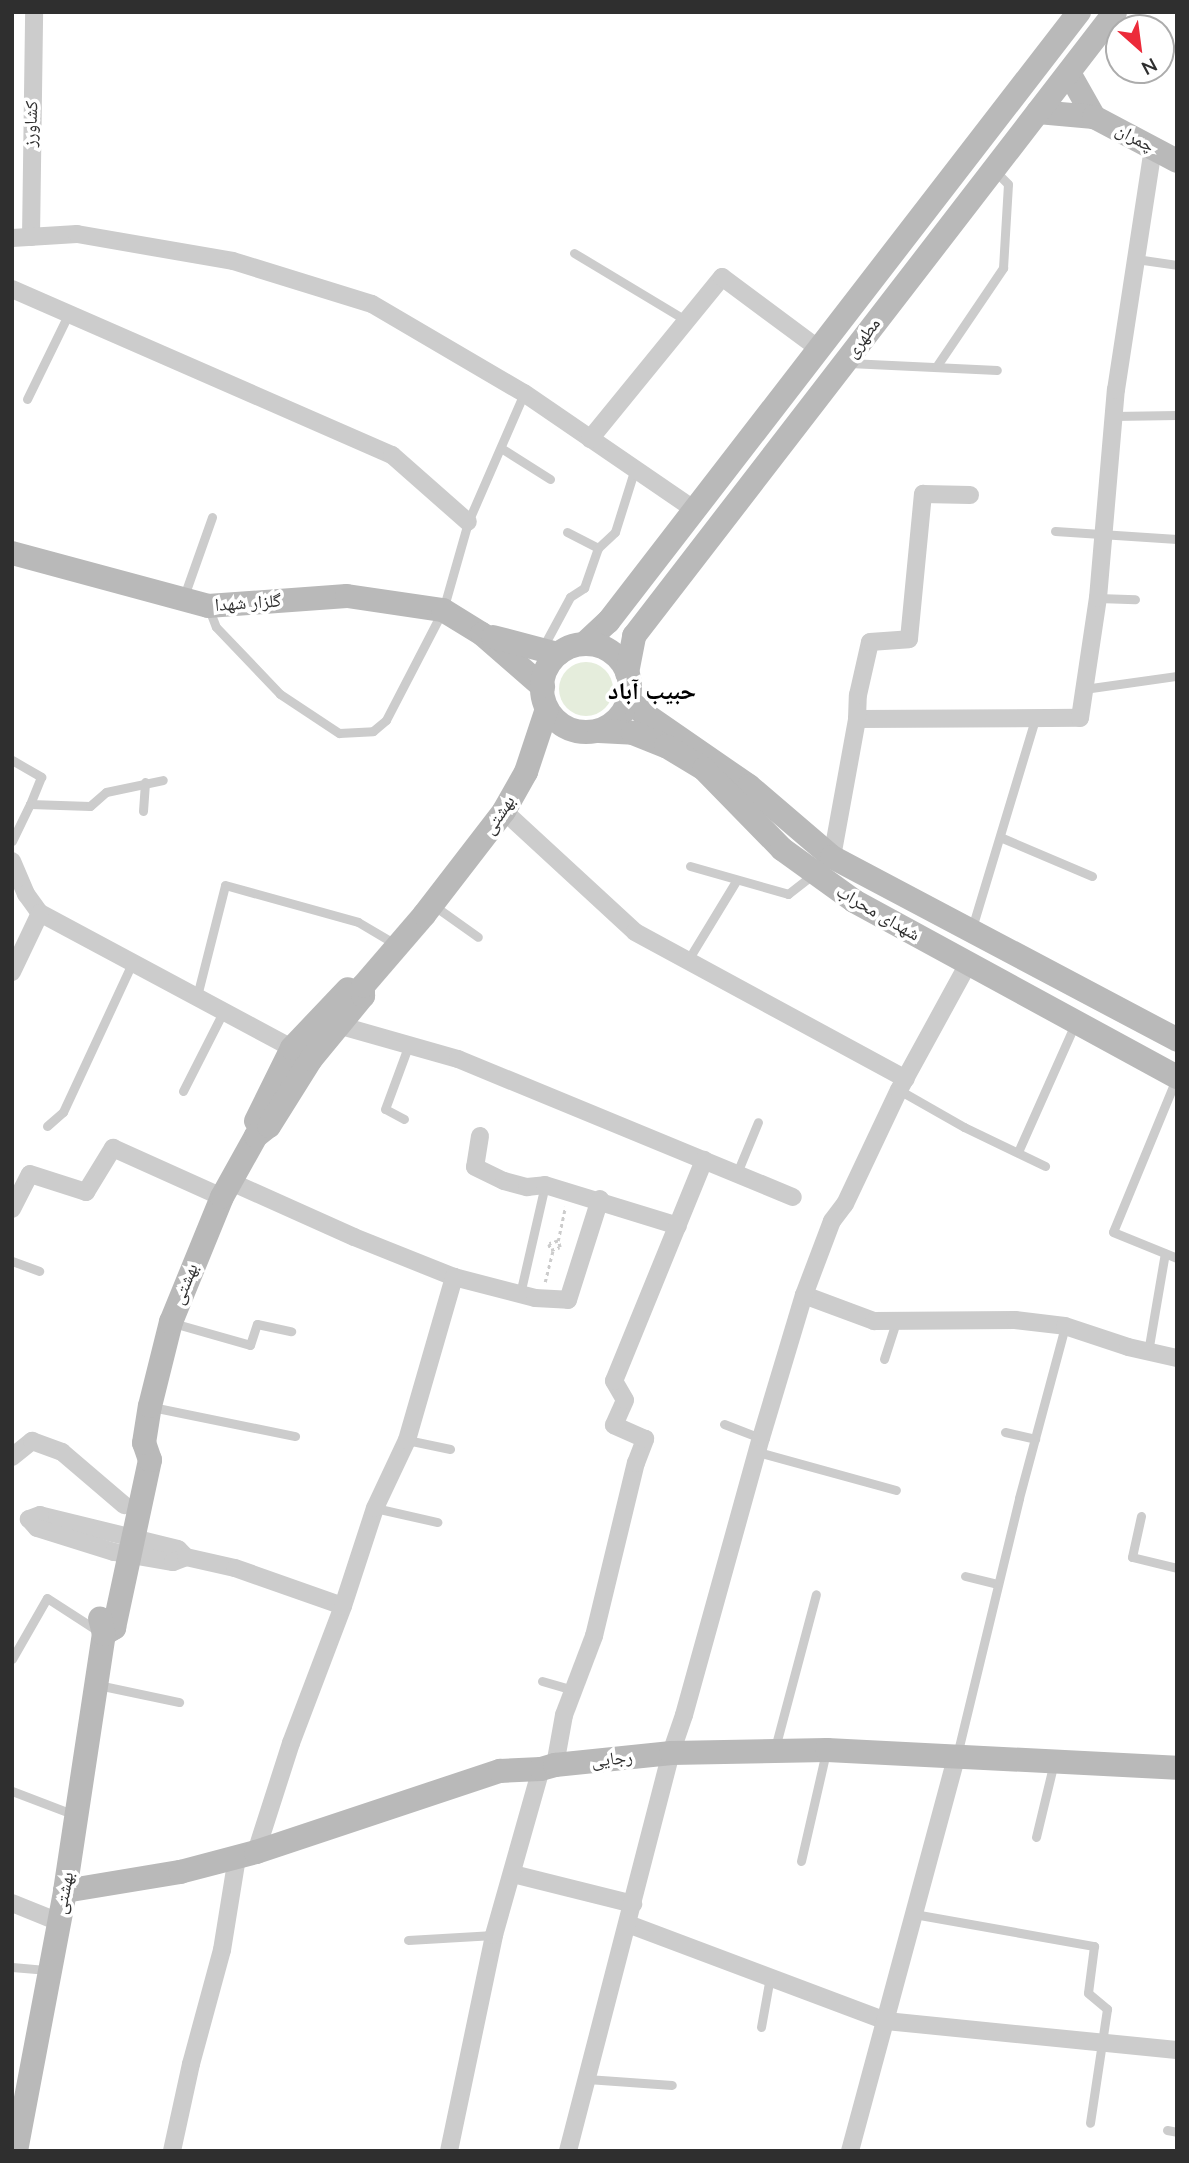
<!DOCTYPE html>
<meta charset="utf-8">
<style>
body{margin:0}
#map{position:relative;width:1189px;height:2163px;overflow:hidden;background:#fff;font-family:"Nunito Sans","Noto Naskh Arabic",sans-serif}
div>[style]{position:absolute}
[style*='--x']{left:calc(var(--x)*1px);top:calc(var(--y)*1px);width:calc(var(--w)*1px);rotate:calc(var(--a)*1deg)}
.green>*{inset:0;background:#e5eddc}
.round{border-radius:50%}
.path>*{height:2.5px;margin-top:-1.25px;transform-origin:0;background:repeating-linear-gradient(90deg,#ccc 0 3.5px,transparent 0 7px)}
.lane>*{height:9px;margin:-4.5px;padding:0 4.5px;transform-origin:4.5px;border-radius:4.5px;background:#ccc}
.street>*{height:18px;margin:-9px;padding:0 9px;transform-origin:9px;border-radius:9px;background:#ccc}
.secondary>*{height:24px;margin:-12px;padding:0 12px;transform-origin:12px;border-radius:12px;background:#b9b9b9}
.secondary>.ring{margin:-12px;padding:0;box-sizing:content-box;background:none;border:24px solid #b9b9b9;border-radius:50%}
span{translate:-50% -50%;white-space:nowrap;text-align:center;line-height:1.15;-webkit-text-stroke:7px #fff;paint-order:stroke}
.street-label{font-size:18px;color:#2f2f2f}
.district-label{font-size:24px;color:#000;font-weight:700}
.frame{position:absolute;inset:0;border:14px solid #2f2f2f;pointer-events:none}
.north{position:absolute;left:1105px;top:14px;width:70px;height:70px;box-sizing:border-box;background:#fff;border:2px solid #acacac;border-radius:50%;rotate:152deg;font-size:19px;font-weight:700;line-height:28px;text-align:center;color:#2f2f2f}
.north::after{content:'';display:block;margin:auto;width:24px;height:32px;background:#ec2b3a;clip-path:polygon(50% 0,100% 100%,50% 72%,0 100%)}
</style>
<div id="map">
<div class="green">
<div class="round" style="left:559px;top:662px;width:54px;height:54px"></div>
</div>
<div class="path">
<div style="--x:558;--y:1241;--w:9;--a:162"></div>
<div style="--x:549;--y:1244;--w:6;--a:72"></div>
<div style="--x:551;--y:1250;--w:9;--a:-18"></div>
<div style="--x:560;--y:1247;--w:6;--a:-108"></div>
<div style="--x:558;--y:1241;--w:35;--a:-78"></div>
<div style="--x:545;--y:1282;--w:32;--a:-76"></div>
</div>
<div class="lane">
<div style="--x:574;--y:253;--w:132;--a:31"></div>
<div style="--x:1136;--y:259;--w:41;--a:8.3"></div>
<div style="--x:849;--y:363;--w:148;--a:2.7"></div>
<div style="--x:936;--y:367;--w:120;--a:-55.9"></div>
<div style="--x:1003;--y:268;--w:84;--a:-86.6"></div>
<div style="--x:1008;--y:184;--w:18;--a:-135"></div>
<div style="--x:27;--y:399;--w:96;--a:-64"></div>
<div style="--x:1113;--y:416;--w:64;--a:-0.9"></div>
<div style="--x:501;--y:448;--w:58;--a:32.3"></div>
<div style="--x:1055;--y:531;--w:122;--a:3.8"></div>
<div style="--x:567;--y:532;--w:35;--a:27"></div>
<div style="--x:1098;--y:598;--w:37;--a:2"></div>
<div style="--x:183;--y:599;--w:87;--a:-70.5"></div>
<div style="--x:209;--y:609;--w:19;--a:69"></div>
<div style="--x:216;--y:627;--w:93;--a:46.3"></div>
<div style="--x:280;--y:694;--w:71;--a:33.5"></div>
<div style="--x:339;--y:733;--w:34;--a:-3"></div>
<div style="--x:373;--y:731;--w:17;--a:-40"></div>
<div style="--x:386;--y:720;--w:124;--a:-62.6"></div>
<div style="--x:443;--y:610;--w:91;--a:-74.1"></div>
<div style="--x:468;--y:522;--w:141;--a:-66.5"></div>
<div style="--x:542;--y:649;--w:59;--a:-61.7"></div>
<div style="--x:570;--y:597;--w:17;--a:-33"></div>
<div style="--x:584;--y:588;--w:42;--a:-70.7"></div>
<div style="--x:598;--y:548;--w:23;--a:-43"></div>
<div style="--x:615;--y:532;--w:67;--a:-72.6"></div>
<div style="--x:1084;--y:689;--w:94;--a:-8"></div>
<div style="--x:12;--y:760;--w:34;--a:30"></div>
<div style="--x:41;--y:777;--w:29;--a:112"></div>
<div style="--x:143;--y:811;--w:29;--a:-86"></div>
<div style="--x:1000;--y:837;--w:100;--a:23"></div>
<div style="--x:12;--y:841;--w:41;--a:-64.1"></div>
<div style="--x:30;--y:804;--w:60;--a:1.9"></div>
<div style="--x:90;--y:806;--w:21;--a:-41"></div>
<div style="--x:106;--y:792;--w:58;--a:-11.9"></div>
<div style="--x:690;--y:866;--w:102;--a:15.9"></div>
<div style="--x:788;--y:894;--w:33;--a:-38"></div>
<div style="--x:433;--y:905;--w:55;--a:35.4"></div>
<div style="--x:972;--y:928;--w:218;--a:-73.2"></div>
<div style="--x:688;--y:960;--w:92;--a:-58.7"></div>
<div style="--x:197;--y:996;--w:114;--a:-75.8"></div>
<div style="--x:225;--y:885;--w:138;--a:15.5"></div>
<div style="--x:358;--y:922;--w:43;--a:30.7"></div>
<div style="--x:1176;--y:1079;--w:165;--a:112.4"></div>
<div style="--x:1113;--y:1232;--w:69;--a:22.1"></div>
<div style="--x:899;--y:1090;--w:75;--a:29.6"></div>
<div style="--x:964;--y:1127;--w:90;--a:25.7"></div>
<div style="--x:183;--y:1091;--w:89;--a:-63.1"></div>
<div style="--x:404;--y:1119;--w:21;--a:-152"></div>
<div style="--x:385;--y:1109;--w:69;--a:-69.7"></div>
<div style="--x:47;--y:1126;--w:21;--a:-41"></div>
<div style="--x:63;--y:1112;--w:166;--a:-65.1"></div>
<div style="--x:1018;--y:1152;--w:142;--a:-66"></div>
<div style="--x:737;--y:1173;--w:55;--a:-67.6"></div>
<div style="--x:12;--y:1261;--w:29;--a:20"></div>
<div style="--x:520;--y:1294;--w:112;--a:-77.1"></div>
<div style="--x:173;--y:1323;--w:80;--a:15.9"></div>
<div style="--x:250;--y:1345;--w:22;--a:-72"></div>
<div style="--x:257;--y:1324;--w:35;--a:12"></div>
<div style="--x:1148;--y:1352;--w:100;--a:-80.3"></div>
<div style="--x:884;--y:1359;--w:40;--a:-72"></div>
<div style="--x:152;--y:1407;--w:146;--a:11.5"></div>
<div style="--x:724;--y:1424;--w:40;--a:21"></div>
<div style="--x:1005;--y:1432;--w:31;--a:13"></div>
<div style="--x:407;--y:1440;--w:44;--a:11.8"></div>
<div style="--x:758;--y:1452;--w:143;--a:15.4"></div>
<div style="--x:375;--y:1508;--w:64;--a:12.7"></div>
<div style="--x:1141;--y:1516;--w:42;--a:102.4"></div>
<div style="--x:1132;--y:1557;--w:46;--a:13.7"></div>
<div style="--x:965;--y:1576;--w:34;--a:14"></div>
<div style="--x:12;--y:1659;--w:70;--a:-60.2"></div>
<div style="--x:47;--y:1598;--w:61;--a:32.9"></div>
<div style="--x:542;--y:1681;--w:32;--a:16"></div>
<div style="--x:98;--y:1685;--w:83;--a:11.9"></div>
<div style="--x:775;--y:1748;--w:159;--a:-75.1"></div>
<div style="--x:957;--y:1755;--w:264;--a:-76.4"></div>
<div style="--x:1019;--y:1498;--w:178;--a:-75"></div>
<div style="--x:12;--y:1791;--w:67;--a:20.9"></div>
<div style="--x:1036;--y:1837;--w:77;--a:-76.5"></div>
<div style="--x:801;--y:1861;--w:112;--a:-77.1"></div>
<div style="--x:914;--y:1914;--w:183;--a:10.1"></div>
<div style="--x:1094;--y:1946;--w:47;--a:97.3"></div>
<div style="--x:1088;--y:1993;--w:25;--a:40"></div>
<div style="--x:1107;--y:2009;--w:115;--a:98.5"></div>
<div style="--x:408;--y:1940;--w:86;--a:-3.3"></div>
<div style="--x:12;--y:1967;--w:36;--a:5"></div>
<div style="--x:761;--y:2027;--w:51;--a:-79.8"></div>
<div style="--x:587;--y:2079;--w:85;--a:4"></div>
<div style="--x:1167;--y:2130;--w:10;--a:11"></div>
</div>
<div class="street">
<div style="--x:31;--y:237;--w:225;--a:-89.2"></div>
<div style="--x:12;--y:238;--w:65;--a:-3.5"></div>
<div style="--x:77;--y:234;--w:158;--a:9.8"></div>
<div style="--x:233;--y:261;--w:145;--a:17.2"></div>
<div style="--x:372;--y:304;--w:176;--a:30.4"></div>
<div style="--x:524;--y:393;--w:207;--a:34.4"></div>
<div style="--x:12;--y:289;--w:415;--a:23.6"></div>
<div style="--x:392;--y:455;--w:101;--a:41.4"></div>
<div style="--x:590;--y:439;--w:209;--a:-50.8"></div>
<div style="--x:722;--y:277;--w:121;--a:36.6"></div>
<div style="--x:857;--y:719;--w:223;--a:-0.3"></div>
<div style="--x:1080;--y:718;--w:121;--a:-81.5"></div>
<div style="--x:1098;--y:598;--w:209;--a:-85.1"></div>
<div style="--x:1116;--y:390;--w:245;--a:-81.3"></div>
<div style="--x:504;--y:811;--w:178;--a:42.7"></div>
<div style="--x:635;--y:932;--w:308;--a:28.5"></div>
<div style="--x:832;--y:857;--w:140;--a:-79.7"></div>
<div style="--x:857;--y:719;--w:24;--a:-88"></div>
<div style="--x:858;--y:695;--w:54;--a:-77.2"></div>
<div style="--x:870;--y:642;--w:39;--a:-4"></div>
<div style="--x:909;--y:639;--w:146;--a:-84.5"></div>
<div style="--x:923;--y:494;--w:47;--a:1.2"></div>
<div style="--x:12;--y:861;--w:36;--a:67"></div>
<div style="--x:26;--y:894;--w:24;--a:54"></div>
<div style="--x:40;--y:913;--w:286;--a:28.2"></div>
<div style="--x:12;--y:972;--w:65;--a:-64.6"></div>
<div style="--x:338;--y:1025;--w:125;--a:15.8"></div>
<div style="--x:458;--y:1059;--w:362;--a:22.4"></div>
<div style="--x:480;--y:1136;--w:31;--a:99"></div>
<div style="--x:475;--y:1167;--w:32;--a:26"></div>
<div style="--x:504;--y:1181;--w:24;--a:15"></div>
<div style="--x:527;--y:1187;--w:18;--a:-6"></div>
<div style="--x:545;--y:1185;--w:139;--a:17.1"></div>
<div style="--x:229;--y:1181;--w:137;--a:24.1"></div>
<div style="--x:354;--y:1237;--w:108;--a:21.8"></div>
<div style="--x:454;--y:1277;--w:84;--a:14.5"></div>
<div style="--x:535;--y:1298;--w:33;--a:3"></div>
<div style="--x:568;--y:1300;--w:106;--a:-72.4"></div>
<div style="--x:12;--y:1209;--w:39;--a:-63"></div>
<div style="--x:30;--y:1174;--w:59;--a:17.8"></div>
<div style="--x:86;--y:1192;--w:52;--a:-58.5"></div>
<div style="--x:113;--y:1148;--w:120;--a:24.2"></div>
<div style="--x:804;--y:1295;--w:75;--a:20.4"></div>
<div style="--x:874;--y:1321;--w:141;--a:-0.4"></div>
<div style="--x:1015;--y:1320;--w:50;--a:6.8"></div>
<div style="--x:1065;--y:1326;--w:66;--a:18.4"></div>
<div style="--x:1128;--y:1347;--w:50;--a:12.7"></div>
<div style="--x:12;--y:1457;--w:26;--a:-39"></div>
<div style="--x:32;--y:1441;--w:32;--a:20"></div>
<div style="--x:62;--y:1452;--w:82;--a:40.5"></div>
<div style="--x:186;--y:1557;--w:11;--a:-135"></div>
<div style="--x:178;--y:1549;--w:142;--a:-166.2"></div>
<div style="--x:40;--y:1515;--w:12;--a:160"></div>
<div style="--x:29;--y:1519;--w:12;--a:48"></div>
<div style="--x:37;--y:1528;--w:81;--a:17.3"></div>
<div style="--x:114;--y:1552;--w:60;--a:9.6"></div>
<div style="--x:173;--y:1562;--w:14;--a:-21"></div>
<div style="--x:186;--y:1557;--w:50;--a:12.7"></div>
<div style="--x:235;--y:1568;--w:114;--a:19.4"></div>
<div style="--x:555;--y:1765;--w:51;--a:-79.8"></div>
<div style="--x:564;--y:1715;--w:85;--a:-69.2"></div>
<div style="--x:594;--y:1636;--w:178;--a:-76.4"></div>
<div style="--x:636;--y:1463;--w:26;--a:-69"></div>
<div style="--x:645;--y:1439;--w:34;--a:-156"></div>
<div style="--x:614;--y:1425;--w:27;--a:-66"></div>
<div style="--x:625;--y:1400;--w:22;--a:-120"></div>
<div style="--x:614;--y:1381;--w:239;--a:-67.8"></div>
<div style="--x:256;--y:1852;--w:114;--a:-72.2"></div>
<div style="--x:291;--y:1743;--w:147;--a:-69.2"></div>
<div style="--x:343;--y:1606;--w:103;--a:-71.9"></div>
<div style="--x:375;--y:1508;--w:75;--a:-64.8"></div>
<div style="--x:407;--y:1440;--w:170;--a:-73.9"></div>
<div style="--x:513;--y:1874;--w:124;--a:14"></div>
<div style="--x:12;--y:1903;--w:51;--a:22"></div>
<div style="--x:628;--y:1924;--w:276;--a:20.6"></div>
<div style="--x:886;--y:2021;--w:292;--a:5.7"></div>
<div style="--x:172;--y:2151;--w:89;--a:-77.7"></div>
<div style="--x:191;--y:2064;--w:118;--a:-74.8"></div>
<div style="--x:222;--y:1950;--w:94;--a:-80.8"></div>
<div style="--x:449;--y:2151;--w:221;--a:-78.2"></div>
<div style="--x:494;--y:1935;--w:173;--a:-74.2"></div>
<div style="--x:568;--y:2151;--w:411;--a:-75.5"></div>
<div style="--x:671;--y:1753;--w:40;--a:-71.1"></div>
<div style="--x:684;--y:1715;--w:288;--a:-74.5"></div>
<div style="--x:761;--y:1438;--w:149;--a:-73.3"></div>
<div style="--x:804;--y:1295;--w:79;--a:-69.3"></div>
<div style="--x:832;--y:1221;--w:21;--a:-53"></div>
<div style="--x:845;--y:1204;--w:126;--a:-64.7"></div>
<div style="--x:899;--y:1090;--w:144;--a:-61.3"></div>
<div style="--x:850;--y:2151;--w:410;--a:-74.9"></div>
</div>
<div class="secondary">
<div style="--x:1069;--y:73;--w:51;--a:60.4"></div>
<div style="--x:1038;--y:112;--w:56;--a:5.1"></div>
<div style="--x:1094;--y:117;--w:94;--a:27.9"></div>
<div style="--x:12;--y:553;--w:203;--a:15.1"></div>
<div style="--x:208;--y:606;--w:139;--a:-4.1"></div>
<div style="--x:347;--y:596;--w:97;--a:8.3"></div>
<div style="--x:443;--y:610;--w:46;--a:31.6"></div>
<div style="--x:482;--y:634;--w:81;--a:41"></div>
<div style="--x:493;--y:637;--w:67;--a:14.7"></div>
<div style="--x:584;--y:644;--w:33;--a:-43"></div>
<div style="--x:608;--y:622;--w:771;--a:-52.33"></div>
<div class="ring" style="left:542px;top:644px;width:64px;height:64px"></div>
<div style="--x:627;--y:673;--w:38;--a:-79"></div>
<div style="--x:634;--y:636;--w:788;--a:-52.37"></div>
<div style="--x:628;--y:700;--w:23;--a:40"></div>
<div style="--x:646;--y:715;--w:125;--a:34.6"></div>
<div style="--x:749;--y:786;--w:109;--a:40.5"></div>
<div style="--x:832;--y:857;--w:391;--a:27.9"></div>
<div style="--x:599;--y:731;--w:34;--a:3"></div>
<div style="--x:633;--y:733;--w:35;--a:22"></div>
<div style="--x:666;--y:746;--w:44;--a:31.2"></div>
<div style="--x:704;--y:769;--w:112;--a:45.7"></div>
<div style="--x:782;--y:849;--w:89;--a:35.8"></div>
<div style="--x:854;--y:901;--w:368;--a:28.6"></div>
<div style="--x:256;--y:1121;--w:81;--a:-63.7"></div>
<div style="--x:292;--y:1048;--w:81;--a:-46.5"></div>
<div style="--x:104;--y:1634;--w:12;--a:-31"></div>
<div style="--x:114;--y:1628;--w:172;--a:-77.9"></div>
<div style="--x:150;--y:1460;--w:18;--a:-109"></div>
<div style="--x:144;--y:1443;--w:37;--a:-81"></div>
<div style="--x:150;--y:1406;--w:87;--a:-76"></div>
<div style="--x:171;--y:1322;--w:135;--a:-67.8"></div>
<div style="--x:222;--y:1197;--w:70;--a:-60.9"></div>
<div style="--x:256;--y:1136;--w:16;--a:-38"></div>
<div style="--x:269;--y:1126;--w:79;--a:-57.9"></div>
<div style="--x:311;--y:1059;--w:82;--a:-50.5"></div>
<div style="--x:363;--y:996;--w:10;--a:-90"></div>
<div style="--x:363;--y:986;--w:94;--a:-49.3"></div>
<div style="--x:424;--y:915;--w:131;--a:-52.4"></div>
<div style="--x:504;--y:811;--w:45;--a:-60.6"></div>
<div style="--x:526;--y:772;--w:66;--a:-71.6"></div>
<div style="--x:65;--y:1891;--w:117;--a:-9.4"></div>
<div style="--x:180;--y:1872;--w:79;--a:-14.7"></div>
<div style="--x:256;--y:1852;--w:257;--a:-18.4"></div>
<div style="--x:500;--y:1771;--w:41;--a:-2.8"></div>
<div style="--x:541;--y:1769;--w:15;--a:-16"></div>
<div style="--x:555;--y:1765;--w:117;--a:-5.9"></div>
<div style="--x:671;--y:1753;--w:156;--a:-1.1"></div>
<div style="--x:827;--y:1750;--w:350;--a:2.9"></div>
<div style="--x:16;--y:2151;--w:265;--a:-79.3"></div>
<div style="--x:65;--y:1891;--w:260;--a:-81.4"></div>
<div style="--x:104;--y:1634;--w:16;--a:-104"></div>
</div>
<div class="street-label">
<span style="left:31px;top:124px;rotate:-88deg">کشاورز</span>
<span style="left:1135px;top:138px;rotate:28deg">چمران</span>
<span style="left:863px;top:338px;rotate:-53deg">مطهری</span>
<span style="left:248px;top:603px;rotate:-4deg">گلزار شهدا</span>
<span style="left:499px;top:815px;rotate:-56deg">بهشتی</span>
<span style="left:878px;top:913px;rotate:30deg">شهدای محراب</span>
<span style="left:185px;top:1284px;rotate:-68deg">بهشتی</span>
<span style="left:612px;top:1759px;rotate:-6deg">رجایی</span>
<span style="left:64px;top:1893px;rotate:-80deg">بهشتی</span>
</div>
<div class="district-label">
<span style="left:652px;top:692px">حبیب آباد</span>
</div>
<div class="frame"></div>
<div class="north">N</div>
</div>
